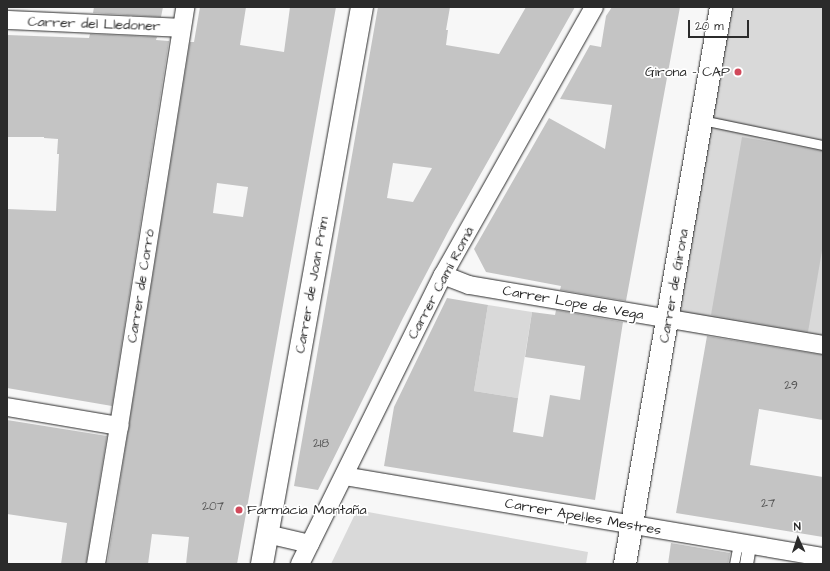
<!DOCTYPE html>
<meta charset="utf-8">
<style>
body{margin:0}
#map{position:relative;width:830px;height:571px;overflow:hidden;background:#f7f7f7;font-family:"Architects Daughter",sans-serif}
div>[style]{position:absolute}
[style*='--x']{left:calc(var(--x)*1px);top:calc(var(--y)*1px);width:calc(var(--w)*1px);rotate:calc(var(--a)*1deg)}
.green>*{inset:0;background:#d9d9d9}
.building>*{inset:0;background:#c4c4c4}
.roads{filter:drop-shadow(0 0 1px #2b2b2b) drop-shadow(0 0 1px #2b2b2b)}
.service>*{height:9px;margin:-4.5px;padding:0 4.5px;transform-origin:4.5px;border-radius:4.5px;background:#fff}
.pedestrian>*{height:13px;margin:-6.5px;padding:0 6.5px;transform-origin:6.5px;border-radius:6.5px;background:#fff}
.minor>*{height:18px;margin:-9px;padding:0 9px;transform-origin:9px;border-radius:9px;background:#fff}
.tertiary>*{height:22px;margin:-11px;padding:0 11px;transform-origin:11px;border-radius:11px;background:#fff}
.dots>*{width:11px;height:11px;translate:-50% -50%;box-sizing:border-box;border:2px solid #fff;border-radius:50%}
span{translate:-50% -50%;white-space:nowrap;text-align:center;line-height:1.15;-webkit-text-stroke:3.5px #fff;paint-order:stroke}
.number-label{font-size:12px;color:#515151}
.number-label span{-webkit-text-stroke-width:0}
.street-label{font-size:14px;color:#2b2b2b}
.poi-label{font-size:14px;color:#2b2b2b}
.right{translate:-100% -50%;text-align:right}
.left{translate:0 -50%;text-align:left}
.frame{position:absolute;inset:0;border:8px solid #2b2b2b;pointer-events:none}
.north{position:absolute;left:778px;top:519px;width:40px;height:40px;-webkit-text-stroke:3px #fff;paint-order:stroke;rotate:357deg;font-size:11px;font-weight:700;line-height:16px;text-align:center;color:#2b2b2b}
.north::after{content:'';display:block;margin:auto;width:14px;height:18px;background:#2b2b2b;clip-path:polygon(50% 0,100% 100%,50% 72%,0 100%)}
.scale{position:absolute;left:688px;top:20px;width:61px;height:18px;box-sizing:border-box;border:2px solid #2b2b2b;border-top:0;padding-left:5px;font-size:12px;line-height:14px;white-space:nowrap;color:#2b2b2b;-webkit-text-stroke:3px #fff;paint-order:stroke}
</style>
<div id="map">
<div class="green">
<div style="clip-path:polygon(721px 7px,823px 7px,823px 345px,668px 319px)"></div>
<div style="clip-path:polygon(488px 305px,532px 312px,518px 398px,474px 391px)"></div>
<div style="clip-path:polygon(357px 510px,588px 552px,586px 564px,331px 564px)"></div>
</div>
<div class="building">
<div style="clip-path:polygon(94px 7px,163px 7px,161px 17px,93px 13px)"></div>
<div style="clip-path:polygon(evenodd,200px 7px,246px 7px,240px 45px,284px 52px,290px 7px,336px 7px,237px 564px,186px 564px,189px 537px,152px 534px,148px 564px,107px 564px,190px 42px,194px 42px,200px 7px,217px 183px,248px 187px,243px 217px,213px 213px,217px 183px)"></div>
<div style="clip-path:polygon(evenodd,378px 7px,450px 7px,446px 30px,448px 30px,446px 45px,499px 54px,526px 7px,575px 7px,449px 230px,403px 318px,318px 490px,294px 486px,378px 7px,393px 163px,432px 168px,413px 202px,387px 198px,393px 163px)"></div>
<div style="clip-path:polygon(612px 7px,680px 7px,626px 301px,560px 290px,561px 286px,486px 272px,474px 249px,549px 118px,605px 149px,612px 105px,560px 99px,590px 45px,601px 47px,606px 16px)"></div>
<div style="clip-path:polygon(90px 34px,157px 37px,156px 40px,169px 41px,112px 406px,7px 388px,7px 209px,56px 211px,59px 154px,57px 154px,58px 139px,44px 138px,44px 137px,7px 137px,7px 35px,89px 38px)"></div>
<div style="clip-path:polygon(742px 137px,823px 151px,823px 245px,808px 332px,711px 315px)"></div>
<div style="clip-path:polygon(447px 298px,488px 305px,474px 391px,518px 398px,513px 432px,543px 437px,550px 395px,580px 400px,585px 366px,525px 357px,532px 312px,555px 315px,556px 310px,623px 322px,595px 500px,384px 466px,394px 407px)"></div>
<div style="clip-path:polygon(707px 336px,823px 355px,823px 420px,759px 409px,750px 465px,823px 477px,823px 537px,676px 513px)"></div>
<div style="clip-path:polygon(7px 420px,107px 436px,86px 564px,61px 564px,67px 523px,7px 514px)"></div>
<div style="clip-path:polygon(671px 543px,730px 553px,728px 564px,668px 564px)"></div>
</div>
<div class="roads">
<div class="service">
<div style="--x:702;--y:120;--w:124;--a:11.7"></div>
<div style="--x:734;--y:564;--w:20;--a:-79"></div>
</div>
<div class="pedestrian">
<div style="--x:746;--y:564;--w:19;--a:-81"></div>
</div>
<div class="minor">
<div style="--x:7;--y:20;--w:174;--a:2.6"></div>
<div style="--x:443;--y:275;--w:28;--a:21"></div>
<div style="--x:469;--y:285;--w:359;--a:9.6"></div>
<div style="--x:7;--y:407;--w:114;--a:9.6"></div>
<div style="--x:344;--y:476;--w:486;--a:9.6"></div>
<div style="--x:267;--y:534;--w:44;--a:13.1"></div>
<div style="--x:96;--y:564;--w:140;--a:-80.5"></div>
<div style="--x:119;--y:426;--w:424;--a:-81"></div>
<div style="--x:300;--y:564;--w:322;--a:-63.7"></div>
<div style="--x:443;--y:275;--w:308;--a:-60.6"></div>
</div>
<div class="tertiary">
<div style="--x:262;--y:564;--w:566;--a:-79.82"></div>
<div style="--x:625;--y:564;--w:565;--a:-80.22"></div>
</div>
</div>
<div class="dots">
<div style="left:738px;top:72px;background:#d1495b"></div>
<div style="left:239px;top:510px;background:#d1495b"></div>
</div>
<div class="number-label">
<span style="left:791px;top:386px">29</span>
<span style="left:321px;top:444px">218</span>
<span style="left:768px;top:504px">27</span>
<span style="left:213px;top:507px">207</span>
</div>
<div class="street-label">
<span style="left:94px;top:24px;rotate:2deg">Carrer del Lledoner</span>
<span style="left:441px;top:283px;rotate:-62deg">Carrer Camí Romà</span>
<span style="left:312px;top:285px;rotate:-80deg">Carrer de Joan Prim</span>
<span style="left:141px;top:286px;rotate:-81deg">Carrer de Corró</span>
<span style="left:674px;top:286px;rotate:-80deg">Carrer de Girona</span>
<span style="left:573px;top:303px;rotate:10deg">Carrer Lope de Vega</span>
<span style="left:583px;top:517px;rotate:10deg">Carrer Apel·les Mestres</span>
</div>
<div class="poi-label">
<span class="right" style="left:730px;top:72px">Girona - CAP</span>
<span class="left" style="left:247px;top:510px">Farmàcia Montaña</span>
</div>
<div class="frame"></div>
<div class="north">N</div>
<div class="scale">20 m</div>
</div>
